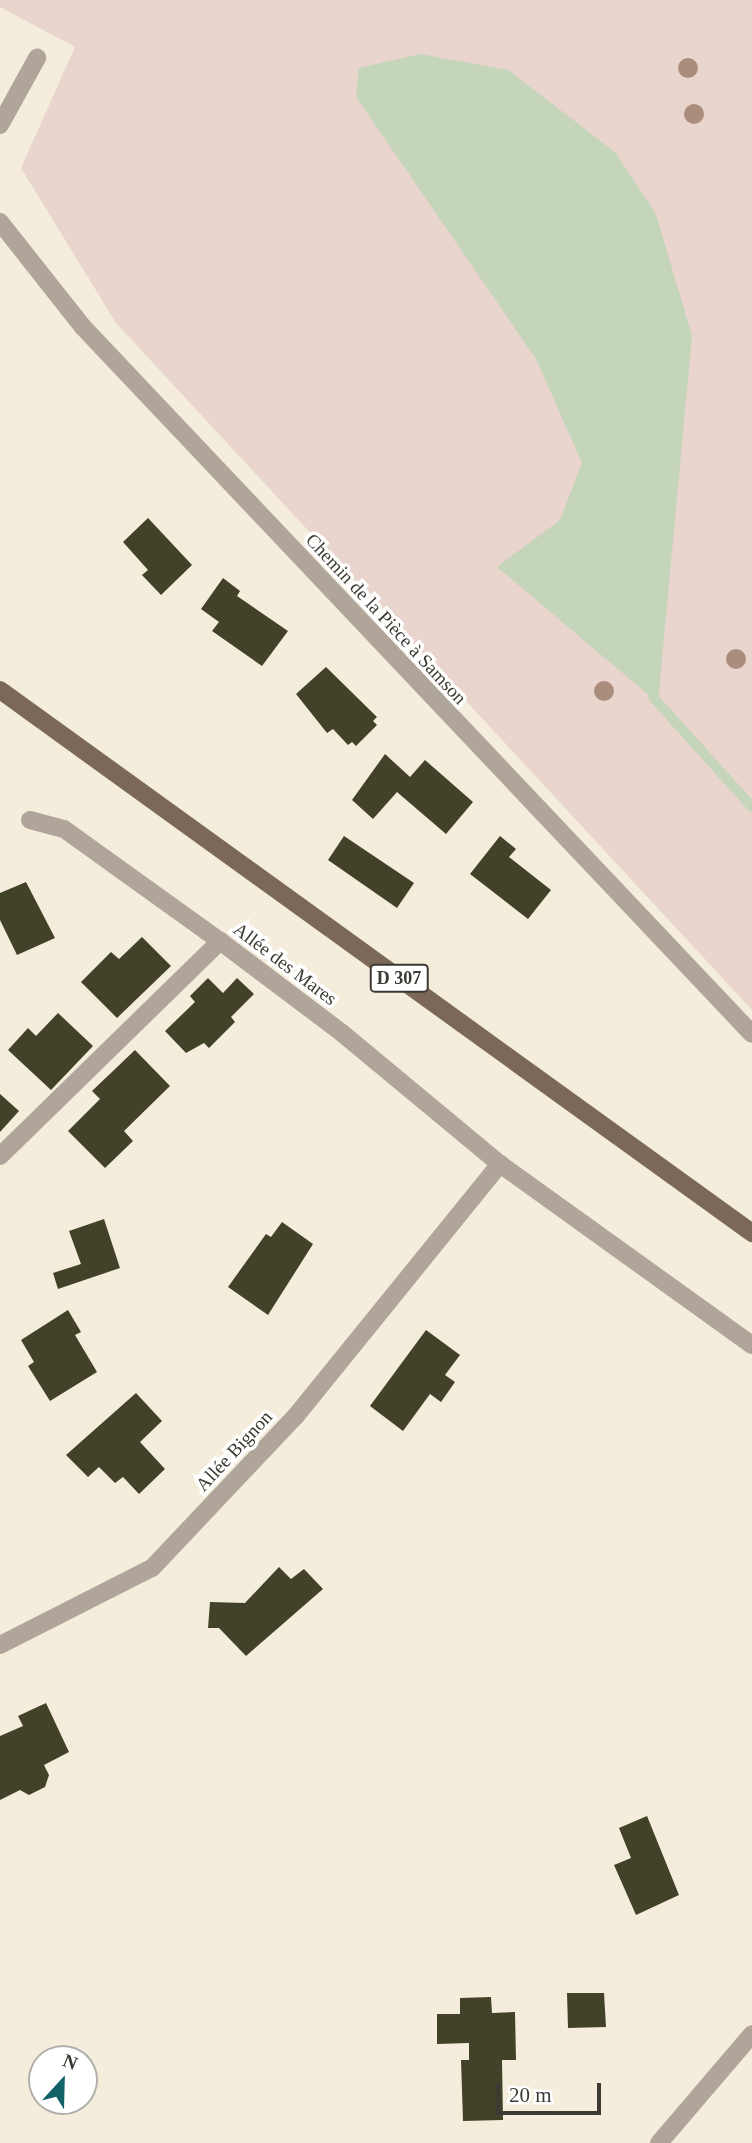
<!DOCTYPE html>
<meta charset="utf-8">
<style>
body{margin:0}
#map{position:relative;width:752px;height:2143px;overflow:hidden;background:#f5eddc;font-family:"Times New Roman",serif}
div>[style]{position:absolute}
[style*='--x']{left:calc(var(--x)*1px);top:calc(var(--y)*1px);width:calc(var(--w)*1px);rotate:calc(var(--a)*1deg)}
.green>*{inset:0;background:#e9d4ce}
.water>*{inset:0;background:#c5d5b9}
.stream>*{height:10px;margin:-5px;padding:0 5px;transform-origin:5px;border-radius:5px;background:#c5d5b9}
.building>*{inset:0;background:#424228}
.service>*{height:18px;margin:-9px;padding:0 9px;transform-origin:9px;border-radius:9px;background:#b0a59b}
.minor>*{height:18px;margin:-9px;padding:0 9px;transform-origin:9px;border-radius:9px;background:#b0a59b}
.primary>*{height:18px;margin:-9px;padding:0 9px;transform-origin:9px;border-radius:9px;background:#7c6858}
.trees>*{width:20px;height:20px;margin:-10px;border-radius:50%;background:#ab8d7d}
span{translate:-50% -50%;white-space:nowrap;text-align:center;line-height:1.15;-webkit-text-stroke:7px #fff;paint-order:stroke}
.shield-label span{padding:2px 5px;background:#fff;border:2px solid;border-radius:5px;-webkit-text-stroke-width:0}
.shield-label{font-size:18px;color:#3d3a33;font-weight:700}
.street-label{font-size:19px;color:#3d3a33}
.north{position:absolute;left:28px;top:2045px;width:70px;height:70px;box-sizing:border-box;background:#fff;border:2px solid #b1b0ad;border-radius:50%;rotate:22deg;font-size:19px;font-weight:700;line-height:28px;text-align:center;color:#3d3a33}
.north::after{content:'';display:block;margin:auto;width:24px;height:32px;background:#126268;clip-path:polygon(50% 0,100% 100%,50% 72%,0 100%)}
.scale{position:absolute;left:496px;top:2083px;width:105px;height:32px;box-sizing:border-box;border:4px solid #3d3a33;border-top:0;padding-left:9px;font-size:21px;line-height:24px;white-space:nowrap;color:#3d3a33;-webkit-text-stroke:5px #fff;paint-order:stroke}
</style>
<div id="map">
<div class="green">
<div style="clip-path:polygon(0 0,752px 0,752px 1010px,116px 323px,21px 168px,75px 47px,0 7px)"></div>
</div>
<div class="water">
<div style="clip-path:polygon(420px 54px,508px 70px,615px 152px,656px 214px,692px 336px,658px 703px,497px 567px,560px 520px,582px 463px,536px 359px,356px 97px,359px 68px)"></div>
</div>
<div class="stream">
<div style="--x:653;--y:697;--w:148;--a:48"></div>
</div>
<div class="building">
<div style="clip-path:polygon(148px 518px,192px 565px,161px 595px,142px 575px,148px 570px,123px 542px)"></div>
<div style="clip-path:polygon(223px 578px,240px 591px,237px 596px,288px 631px,262px 666px,212px 631px,219px 622px,201px 609px)"></div>
<div style="clip-path:polygon(326px 667px,377px 717px,373px 721px,377px 725px,356px 746px,352px 742px,348px 745px,333px 729px,327px 733px,296px 694px)"></div>
<div style="clip-path:polygon(385px 754px,410px 777px,425px 760px,473px 802px,446px 834px,397px 792px,373px 819px,352px 800px)"></div>
<div style="clip-path:polygon(344px 836px,414px 883px,397px 908px,328px 860px)"></div>
<div style="clip-path:polygon(500px 836px,516px 849px,509px 857px,551px 890px,528px 919px,470px 874px)"></div>
<div style="clip-path:polygon(26px 882px,55px 938px,17px 955px,0 920px,0 893px)"></div>
<div style="clip-path:polygon(142px 937px,171px 966px,117px 1018px,81px 982px,111px 952px,119px 959px)"></div>
<div style="clip-path:polygon(208px 978px,223px 993px,237px 978px,254px 994px,231px 1017px,235px 1022px,209px 1048px,204px 1043px,186px 1053px,165px 1031px,195px 1002px,190px 996px)"></div>
<div style="clip-path:polygon(58px 1013px,93px 1046px,51px 1090px,8px 1050px,28px 1028px,36px 1036px)"></div>
<div style="clip-path:polygon(135px 1050px,170px 1086px,124px 1131px,133px 1141px,105px 1168px,68px 1131px,100px 1099px,92px 1091px)"></div>
<div style="clip-path:polygon(0 1094px,19px 1111px,0 1132px)"></div>
<div style="clip-path:polygon(104px 1219px,120px 1268px,58px 1289px,53px 1273px,81px 1264px,69px 1231px)"></div>
<div style="clip-path:polygon(282px 1222px,313px 1244px,268px 1315px,228px 1287px,266px 1234px,271px 1237px)"></div>
<div style="clip-path:polygon(68px 1310px,81px 1332px,75px 1335px,97px 1372px,50px 1401px,28px 1366px,34px 1362px,21px 1340px)"></div>
<div style="clip-path:polygon(426px 1330px,460px 1355px,445px 1375px,455px 1382px,441px 1402px,430px 1394px,403px 1431px,370px 1406px)"></div>
<div style="clip-path:polygon(136px 1393px,162px 1421px,140px 1442px,165px 1469px,139px 1494px,123px 1477px,115px 1483px,99px 1467px,88px 1477px,66px 1455px)"></div>
<div style="clip-path:polygon(279px 1567px,291px 1579px,304px 1569px,323px 1589px,246px 1656px,219px 1628px,208px 1628px,210px 1602px,245px 1603px)"></div>
<div style="clip-path:polygon(46px 1703px,69px 1752px,44px 1765px,49px 1775px,45px 1787px,29px 1795px,20px 1790px,0 1800px,0 1736px,23px 1726px,18px 1716px)"></div>
<div style="clip-path:polygon(647px 1816px,679px 1895px,636px 1915px,614px 1865px,631px 1858px,619px 1828px)"></div>
<div style="clip-path:polygon(567px 1993px,604px 1993px,606px 2027px,568px 2028px)"></div>
<div style="clip-path:polygon(491px 1997px,492px 2013px,515px 2012px,516px 2060px,502px 2060px,503px 2120px,463px 2121px,461px 2060px,469px 2060px,469px 2043px,437px 2044px,437px 2014px,460px 2014px,460px 1998px)"></div>
</div>
<div class="service">
<div style="--x:0;--y:1156;--w:308;--a:-44.3"></div>
</div>
<div class="minor">
<div style="--x:0;--y:125;--w:77;--a:-61.1"></div>
<div style="--x:0;--y:222;--w:134;--a:51.7"></div>
<div style="--x:83;--y:327;--w:973;--a:46.58"></div>
<div style="--x:30;--y:820;--w:35;--a:15"></div>
<div style="--x:64;--y:829;--w:192;--a:35.7"></div>
<div style="--x:220;--y:941;--w:153;--a:37"></div>
<div style="--x:342;--y:1033;--w:205;--a:39.7"></div>
<div style="--x:500;--y:1164;--w:310;--a:35.7"></div>
<div style="--x:0;--y:1645;--w:170;--a:-26.9"></div>
<div style="--x:152;--y:1568;--w:208;--a:-46.6"></div>
<div style="--x:295;--y:1417;--w:326;--a:-51"></div>
<div style="--x:659;--y:2143;--w:143;--a:-49.5"></div>
</div>
<div class="primary">
<div style="--x:0;--y:690;--w:928;--a:35.83"></div>
</div>
<div class="trees">
<div style="left:688px;top:68px"></div>
<div style="left:694px;top:114px"></div>
<div style="left:736px;top:659px"></div>
<div style="left:604px;top:691px"></div>
</div>
<div class="shield-label">
<span style="left:399px;top:978px">D 307</span>
</div>
<div class="street-label">
<span style="left:386px;top:619px;rotate:47deg">Chemin de la Pièce à Samson</span>
<span style="left:285px;top:964px;rotate:37deg">Allée des Mares</span>
<span style="left:234px;top:1451px;rotate:-47deg">Allée Bignon</span>
</div>
<div class="north">N</div>
<div class="scale">20 m</div>
</div>
